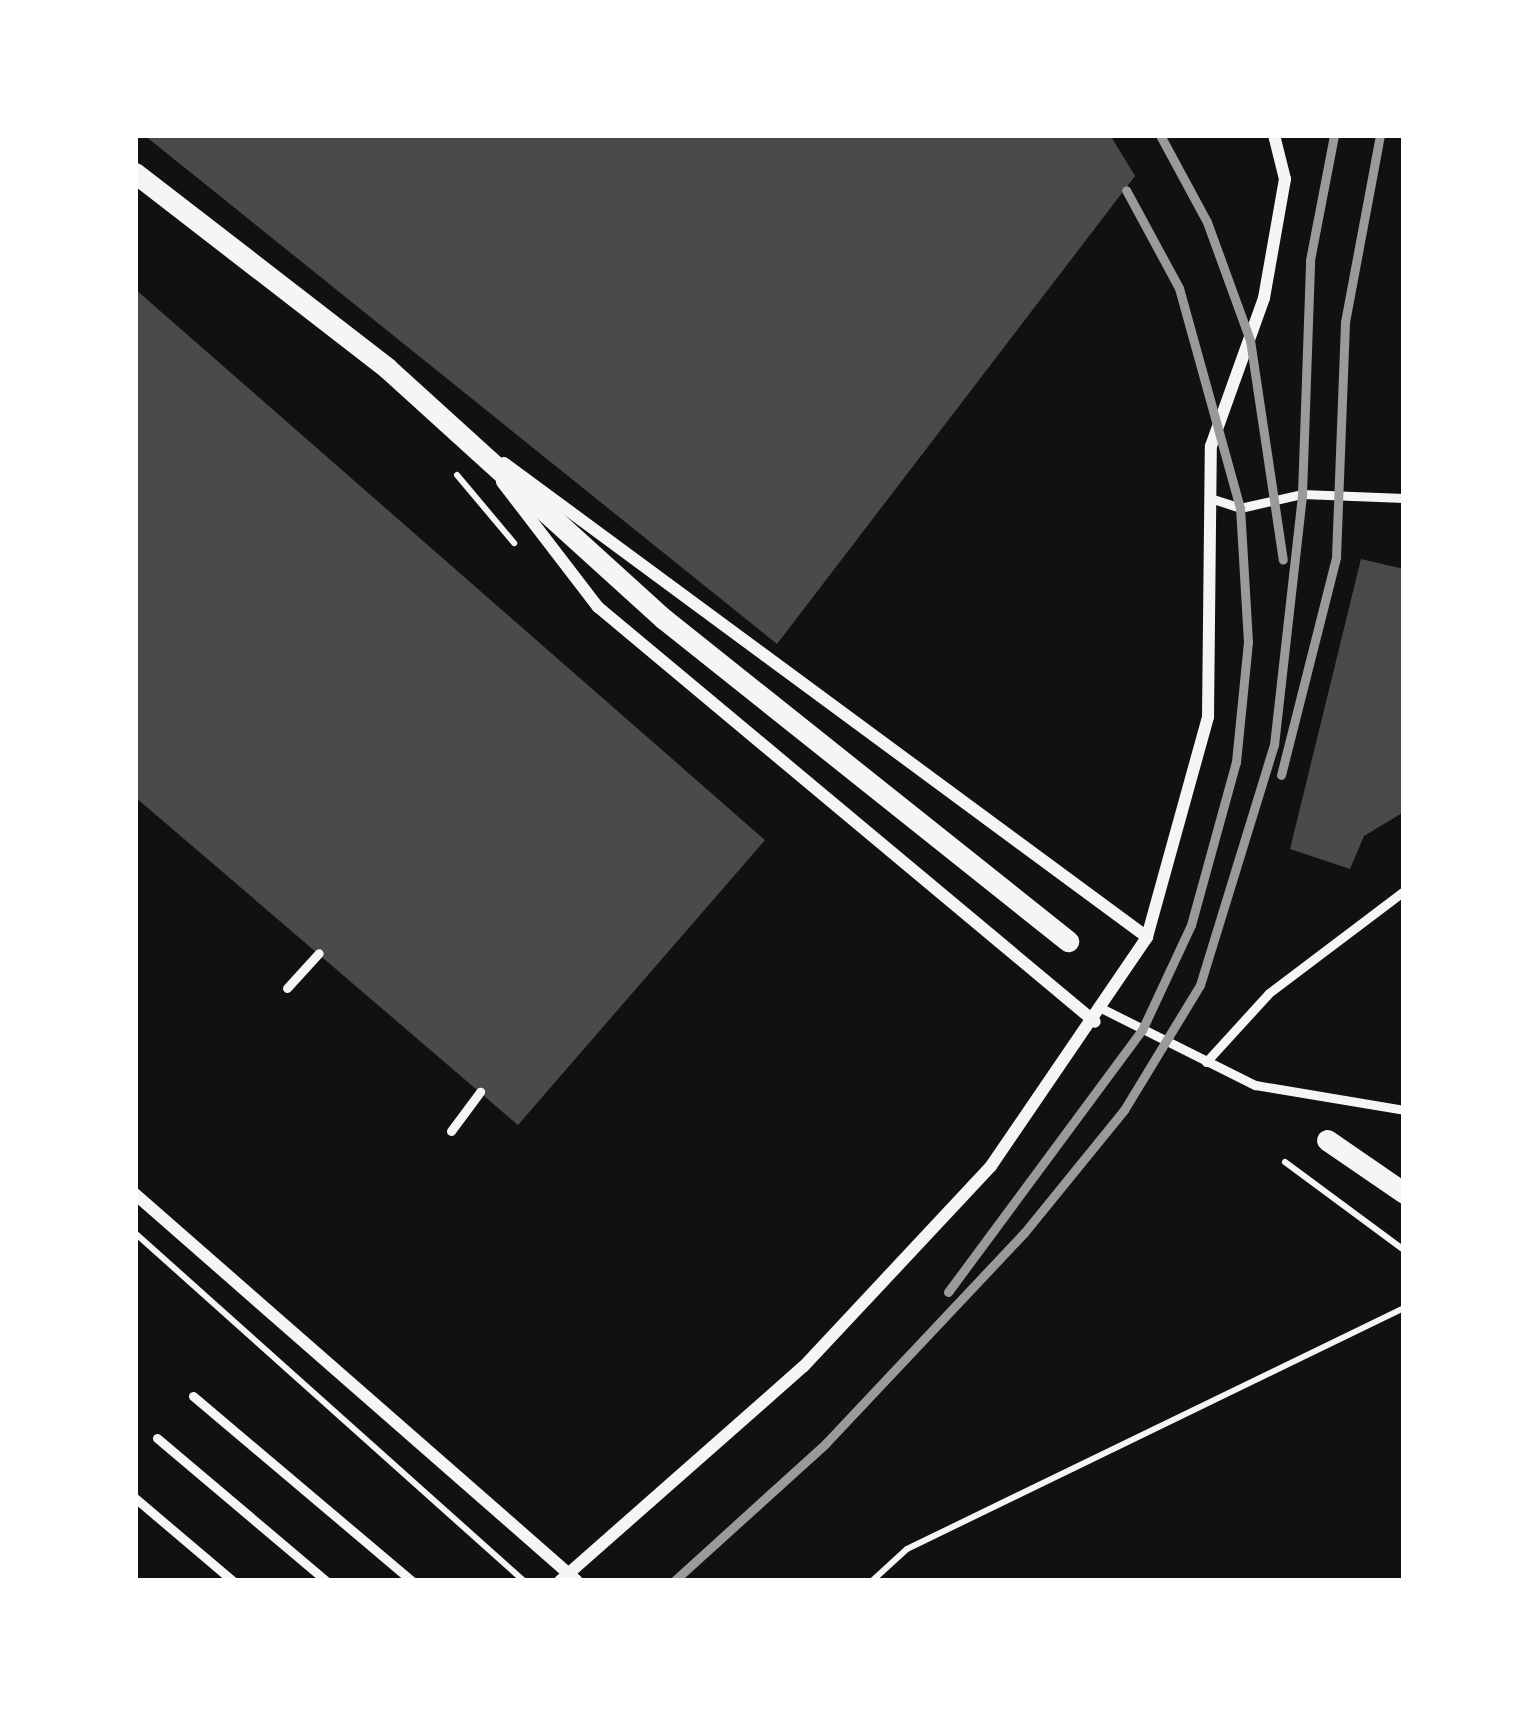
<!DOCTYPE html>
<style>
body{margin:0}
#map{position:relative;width:1539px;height:1716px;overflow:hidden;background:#111;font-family:Inter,sans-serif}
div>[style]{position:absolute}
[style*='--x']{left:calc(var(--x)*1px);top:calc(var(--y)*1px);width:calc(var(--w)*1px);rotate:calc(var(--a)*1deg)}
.building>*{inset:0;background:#4a4a4a}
.path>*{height:6px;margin:-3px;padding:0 3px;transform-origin:3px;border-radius:3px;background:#f5f5f5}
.service>*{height:9px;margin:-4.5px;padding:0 4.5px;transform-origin:4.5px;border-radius:4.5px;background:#f5f5f5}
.minor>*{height:12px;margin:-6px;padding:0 6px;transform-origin:6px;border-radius:6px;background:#f5f5f5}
.tertiary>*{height:21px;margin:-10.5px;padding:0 10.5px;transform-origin:10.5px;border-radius:10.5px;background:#f5f5f5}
.rail>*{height:9px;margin:-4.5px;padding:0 4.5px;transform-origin:4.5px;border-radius:4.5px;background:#9a9a9a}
span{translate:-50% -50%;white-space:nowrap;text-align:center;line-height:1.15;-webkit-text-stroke:12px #fff;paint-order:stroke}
.frame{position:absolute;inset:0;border:138px solid #fff;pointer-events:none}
</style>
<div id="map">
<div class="building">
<div style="clip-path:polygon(144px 135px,1110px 135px,1135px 176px,777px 644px)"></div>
<div style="clip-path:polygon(135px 289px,765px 840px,518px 1125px,135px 797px)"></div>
<div style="clip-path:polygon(1361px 559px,1404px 569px,1404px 812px,1364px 836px,1350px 869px,1290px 849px)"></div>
</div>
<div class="path">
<div style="--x:457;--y:475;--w:89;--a:50"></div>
<div style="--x:1285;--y:1162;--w:148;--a:36.5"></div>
<div style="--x:135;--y:1233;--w:522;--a:41.82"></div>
<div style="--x:872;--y:1581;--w:47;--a:-42.4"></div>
<div style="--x:907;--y:1549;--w:552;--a:-25.87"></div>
</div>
<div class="service">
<div style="--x:1213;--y:499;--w:28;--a:18"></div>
<div style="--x:1240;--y:508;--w:64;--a:-12.7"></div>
<div style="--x:1302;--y:494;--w:102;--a:2.2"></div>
<div style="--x:287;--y:988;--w:47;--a:-47.6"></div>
<div style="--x:1103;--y:1009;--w:170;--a:26.6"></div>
<div style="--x:1255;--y:1085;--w:151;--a:9.5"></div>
<div style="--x:1206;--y:1062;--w:93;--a:-47.6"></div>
<div style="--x:1269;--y:993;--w:169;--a:-37.1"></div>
<div style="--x:451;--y:1131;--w:49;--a:-53.4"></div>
<div style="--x:193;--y:1396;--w:287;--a:40.2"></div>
<div style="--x:157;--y:1438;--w:221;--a:40.2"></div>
<div style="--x:135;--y:1498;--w:128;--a:40.3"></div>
</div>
<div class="minor">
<div style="--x:504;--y:463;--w:799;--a:36.4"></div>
<div style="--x:502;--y:482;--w:158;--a:52.5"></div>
<div style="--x:598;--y:607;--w:647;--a:39.86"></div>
<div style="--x:135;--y:1194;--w:587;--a:41.2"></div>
<div style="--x:560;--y:1581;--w:325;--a:-41.4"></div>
<div style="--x:804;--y:1366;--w:274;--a:-46.9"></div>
<div style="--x:991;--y:1166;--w:277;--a:-55.7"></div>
<div style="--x:1147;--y:937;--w:228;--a:-74.5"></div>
<div style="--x:1208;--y:717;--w:271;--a:-89.4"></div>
<div style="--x:1211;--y:446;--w:157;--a:-70.3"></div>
<div style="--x:1264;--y:298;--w:121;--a:-80"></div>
<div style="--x:1285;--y:179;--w:45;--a:-104"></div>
</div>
<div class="tertiary">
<div style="--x:135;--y:173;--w:319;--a:37.7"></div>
<div style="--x:387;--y:368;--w:374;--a:42.2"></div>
<div style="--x:664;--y:619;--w:517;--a:38.56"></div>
<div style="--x:1327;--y:1140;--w:93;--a:34.5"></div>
</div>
<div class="rail">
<div style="--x:1160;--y:135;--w:99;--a:61.6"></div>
<div style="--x:1207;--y:222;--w:126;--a:70"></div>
<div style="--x:1250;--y:340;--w:222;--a:81.5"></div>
<div style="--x:1281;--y:775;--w:225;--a:-75.8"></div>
<div style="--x:1336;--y:557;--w:235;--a:-87.8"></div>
<div style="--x:1345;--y:322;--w:190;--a:-79.4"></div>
<div style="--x:948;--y:1292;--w:326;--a:-53.5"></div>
<div style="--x:1142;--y:1030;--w:116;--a:-65"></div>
<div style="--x:1191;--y:925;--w:169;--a:-74.6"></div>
<div style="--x:1236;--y:762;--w:121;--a:-84.3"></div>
<div style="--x:1248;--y:642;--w:134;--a:-93.4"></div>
<div style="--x:1240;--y:508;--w:228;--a:-105.5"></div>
<div style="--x:1179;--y:288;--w:111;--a:-118.4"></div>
<div style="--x:674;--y:1581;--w:205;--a:-42.2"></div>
<div style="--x:826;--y:1443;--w:289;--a:-46.7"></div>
<div style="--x:1024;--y:1233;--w:159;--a:-50.9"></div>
<div style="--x:1124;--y:1110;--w:146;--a:-58.7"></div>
<div style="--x:1200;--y:985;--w:251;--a:-72.9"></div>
<div style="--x:1274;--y:745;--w:253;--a:-83.6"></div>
<div style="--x:1302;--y:494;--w:234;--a:-88"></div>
<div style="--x:1310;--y:260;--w:127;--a:-79.1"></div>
</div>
<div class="frame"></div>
</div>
